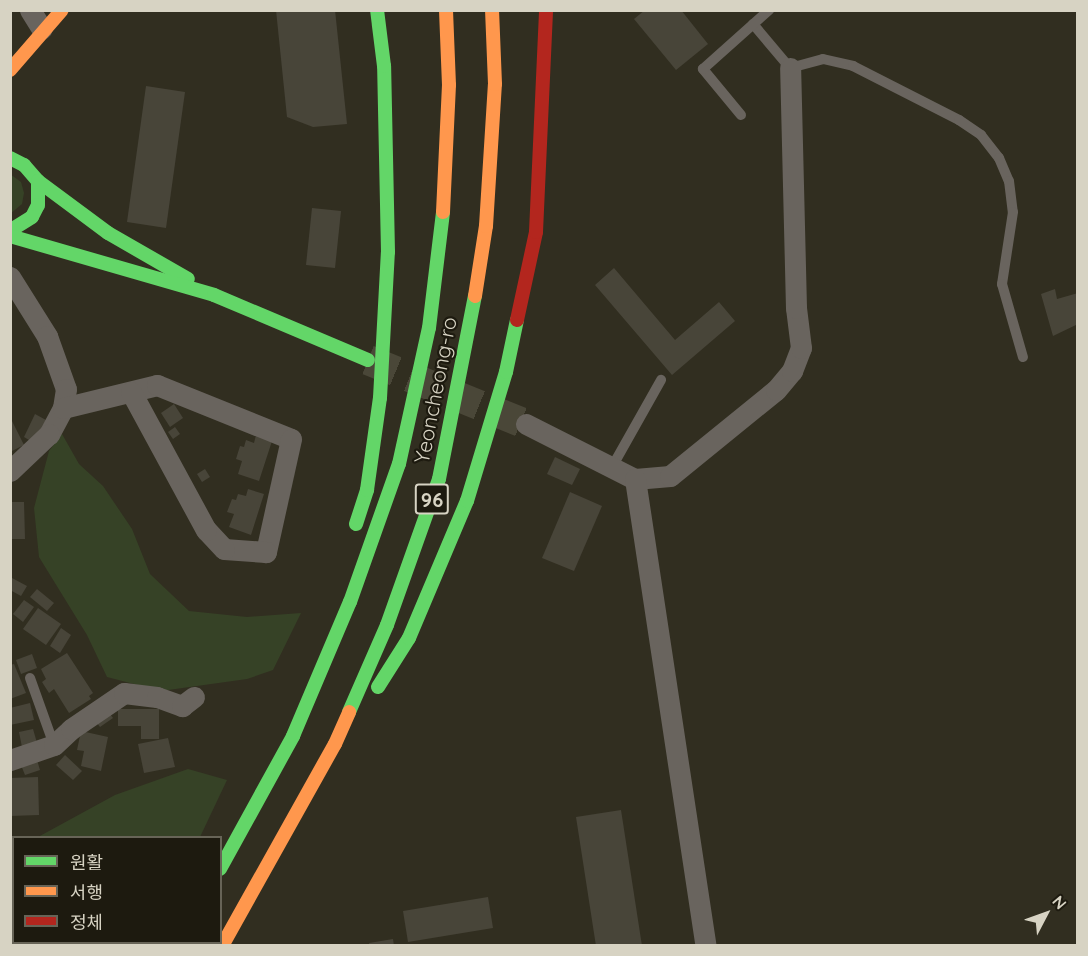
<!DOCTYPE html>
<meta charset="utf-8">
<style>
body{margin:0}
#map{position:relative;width:1088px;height:956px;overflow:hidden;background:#312e20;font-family:Quicksand,"Noto Sans KR",sans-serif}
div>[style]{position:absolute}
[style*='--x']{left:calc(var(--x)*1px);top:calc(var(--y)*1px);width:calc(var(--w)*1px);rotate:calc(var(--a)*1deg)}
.green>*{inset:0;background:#364226}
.building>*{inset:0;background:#484539}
.secondary-tunnel>*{height:30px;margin-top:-15px;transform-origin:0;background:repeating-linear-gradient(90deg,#4a4738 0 30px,transparent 0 45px)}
.lane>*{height:10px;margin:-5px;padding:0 5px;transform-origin:5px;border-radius:5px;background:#69645e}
.street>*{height:21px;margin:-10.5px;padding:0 10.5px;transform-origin:10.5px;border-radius:10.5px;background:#69645e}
.fast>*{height:14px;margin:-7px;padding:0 7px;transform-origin:7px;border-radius:7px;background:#63d668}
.slow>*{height:14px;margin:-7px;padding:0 7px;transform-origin:7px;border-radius:7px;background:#ff974d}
.jam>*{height:14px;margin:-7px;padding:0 7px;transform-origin:7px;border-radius:7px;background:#b3261e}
span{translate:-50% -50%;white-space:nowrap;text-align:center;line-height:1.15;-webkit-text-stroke:4.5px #1d1a0f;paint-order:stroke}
.shield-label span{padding:2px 4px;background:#1d1a0f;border:2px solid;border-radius:4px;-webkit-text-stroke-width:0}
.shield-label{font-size:20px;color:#d7d3c3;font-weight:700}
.street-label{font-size:21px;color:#d7d3c3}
.frame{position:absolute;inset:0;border:12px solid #d7d3c3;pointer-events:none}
.legend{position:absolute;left:12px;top:836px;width:210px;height:108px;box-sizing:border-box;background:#1d1a0f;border:2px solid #676457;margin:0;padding:8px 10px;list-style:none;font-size:18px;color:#d7d3c3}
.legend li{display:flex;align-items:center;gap:12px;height:30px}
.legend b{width:30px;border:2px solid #676457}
.north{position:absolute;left:1016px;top:884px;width:60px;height:60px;-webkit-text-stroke:4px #1d1a0f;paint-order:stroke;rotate:49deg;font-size:16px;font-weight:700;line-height:24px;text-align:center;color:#d7d3c3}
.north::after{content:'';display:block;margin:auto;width:21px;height:27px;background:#d7d3c3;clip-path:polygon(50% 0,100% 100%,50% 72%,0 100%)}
</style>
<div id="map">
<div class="green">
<div style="clip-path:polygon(10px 174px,21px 182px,24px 193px,22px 204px,10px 214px)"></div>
<div style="clip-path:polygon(62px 434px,79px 464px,103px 486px,132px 529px,150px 574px,189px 611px,247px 617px,301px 613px,273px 670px,247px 679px,161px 691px,107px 677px,87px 635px,39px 557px,34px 508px,49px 451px)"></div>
<div style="clip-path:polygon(188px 769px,227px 780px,200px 837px,38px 837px,115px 795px)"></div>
<div style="clip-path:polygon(13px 851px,14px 942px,39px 943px,35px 945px,11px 945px)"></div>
</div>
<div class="building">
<div style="clip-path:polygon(276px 10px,335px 10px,347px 124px,313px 127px,287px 117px)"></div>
<div style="clip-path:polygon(645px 10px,681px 10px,708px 44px,676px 70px,634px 19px)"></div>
<div style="clip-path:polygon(146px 86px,185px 92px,166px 228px,127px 222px)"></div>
<div style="clip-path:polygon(312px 208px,341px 211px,335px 268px,306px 265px)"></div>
<div style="clip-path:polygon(614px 268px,675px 340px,719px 302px,735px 321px,672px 375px,595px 285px)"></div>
<div style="clip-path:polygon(1055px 289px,1057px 299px,1078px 293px,1078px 324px,1053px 336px,1041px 294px)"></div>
<div style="clip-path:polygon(174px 404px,183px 418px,170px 427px,161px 413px)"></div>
<div style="clip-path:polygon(35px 414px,46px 420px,34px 443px,24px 437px)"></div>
<div style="clip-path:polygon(10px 417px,24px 445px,10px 452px)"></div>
<div style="clip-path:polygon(175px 427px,180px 434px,173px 439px,168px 432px)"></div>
<div style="clip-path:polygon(256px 435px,272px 441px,259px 481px,238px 474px,242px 461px,236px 459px,240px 446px,244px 447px,246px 440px,254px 443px)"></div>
<div style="clip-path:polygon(555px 457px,580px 469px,572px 485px,547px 474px)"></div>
<div style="clip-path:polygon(205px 469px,210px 477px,202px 482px,197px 474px)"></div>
<div style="clip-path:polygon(248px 489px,264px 494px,251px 535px,229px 527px,234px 514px,227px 512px,232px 499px,236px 500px,238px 494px,246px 496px)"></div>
<div style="clip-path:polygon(570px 492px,602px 506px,574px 571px,542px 558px)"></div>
<div style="clip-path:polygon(10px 502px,24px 502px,25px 539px,10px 539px)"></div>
<div style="clip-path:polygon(12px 578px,27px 586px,21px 596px,10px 590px)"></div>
<div style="clip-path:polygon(37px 589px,54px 603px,47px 611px,30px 597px)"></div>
<div style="clip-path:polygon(24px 600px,34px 607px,23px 622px,13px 614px)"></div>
<div style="clip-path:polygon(38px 608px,61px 624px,46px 645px,23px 629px)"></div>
<div style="clip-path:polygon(61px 628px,71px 635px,60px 653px,50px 646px)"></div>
<div style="clip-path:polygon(67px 653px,93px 693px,89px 696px,91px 699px,69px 713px,54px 689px,49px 693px,42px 682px,46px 679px,41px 669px)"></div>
<div style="clip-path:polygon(32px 654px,37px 668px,21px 674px,16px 660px)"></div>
<div style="clip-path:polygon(14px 664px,26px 693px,10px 699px,10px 665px)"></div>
<div style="clip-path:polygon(30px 703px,34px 720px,10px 725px,10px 708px)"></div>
<div style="clip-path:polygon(106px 709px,113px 718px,100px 727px,93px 718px)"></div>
<div style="clip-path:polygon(118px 709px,159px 709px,159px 739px,141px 739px,141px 726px,118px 726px)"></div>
<div style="clip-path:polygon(33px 729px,37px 743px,22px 747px,19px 732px)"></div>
<div style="clip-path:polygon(81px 731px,108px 737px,101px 771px,81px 766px,84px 751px,77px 750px)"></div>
<div style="clip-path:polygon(168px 738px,175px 767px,144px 773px,138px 744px)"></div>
<div style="clip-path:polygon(65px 755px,82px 771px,73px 780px,56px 765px)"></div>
<div style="clip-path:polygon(37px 760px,40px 770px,25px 775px,21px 765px)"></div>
<div style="clip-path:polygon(38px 777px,39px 815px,10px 816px,10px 778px)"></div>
<div style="clip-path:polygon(621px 810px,642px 946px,596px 946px,576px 817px)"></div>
<div style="clip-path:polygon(488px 897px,493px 928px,408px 942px,403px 911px)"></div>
<div style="clip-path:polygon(393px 939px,394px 946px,370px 946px,369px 943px)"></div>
</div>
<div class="secondary-tunnel">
<div style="--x:368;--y:360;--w:170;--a:22.1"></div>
</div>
<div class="lane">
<div style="--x:753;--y:24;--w:57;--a:49.9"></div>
<div style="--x:790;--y:68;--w:34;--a:-15"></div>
<div style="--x:823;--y:59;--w:31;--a:13"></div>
<div style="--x:853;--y:66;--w:119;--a:27"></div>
<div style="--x:959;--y:120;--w:27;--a:34"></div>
<div style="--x:981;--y:135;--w:29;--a:52"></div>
<div style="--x:999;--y:158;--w:25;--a:67"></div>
<div style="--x:1009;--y:181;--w:31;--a:83"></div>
<div style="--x:1013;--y:212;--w:73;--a:98.7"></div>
<div style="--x:1002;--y:284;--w:76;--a:74"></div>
<div style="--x:741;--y:115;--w:60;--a:-129.6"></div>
<div style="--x:703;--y:69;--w:89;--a:-41.8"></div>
<div style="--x:612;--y:467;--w:100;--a:-60.6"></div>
<div style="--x:30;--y:678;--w:71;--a:70.3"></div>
</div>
<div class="street">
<div style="--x:30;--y:10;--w:22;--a:58"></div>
<div style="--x:10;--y:277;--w:70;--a:57.9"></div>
<div style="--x:47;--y:336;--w:56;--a:70.3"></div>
<div style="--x:66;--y:389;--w:19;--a:99"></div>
<div style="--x:63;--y:408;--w:30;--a:118"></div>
<div style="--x:49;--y:434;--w:54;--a:136.5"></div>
<div style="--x:63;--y:408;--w:97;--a:-13.7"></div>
<div style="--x:157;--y:385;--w:144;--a:21.9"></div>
<div style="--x:291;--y:439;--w:116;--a:102.5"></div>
<div style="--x:266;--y:552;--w:42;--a:-175.9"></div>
<div style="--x:224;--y:549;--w:26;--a:-133"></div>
<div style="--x:206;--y:530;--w:157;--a:-118.5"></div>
<div style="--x:526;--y:424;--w:122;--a:26.8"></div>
<div style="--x:635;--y:479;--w:35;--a:-5"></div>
<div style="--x:670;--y:476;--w:136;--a:-39.1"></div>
<div style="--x:776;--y:390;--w:25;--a:-50"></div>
<div style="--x:792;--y:371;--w:25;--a:-69"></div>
<div style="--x:801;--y:348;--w:40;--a:-97.1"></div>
<div style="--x:796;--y:308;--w:240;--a:-91.4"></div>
<div style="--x:635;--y:479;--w:472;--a:81.4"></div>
<div style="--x:10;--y:760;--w:46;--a:-18.8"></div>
<div style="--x:54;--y:745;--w:23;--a:-43"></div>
<div style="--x:71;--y:729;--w:64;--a:-34.2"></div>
<div style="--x:124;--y:693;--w:33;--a:7"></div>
<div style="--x:157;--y:697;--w:27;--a:20"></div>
<div style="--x:182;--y:706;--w:15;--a:-37"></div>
</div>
<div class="fast">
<div style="--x:10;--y:158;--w:16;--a:27"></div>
<div style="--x:24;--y:165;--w:21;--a:49"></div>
<div style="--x:38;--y:181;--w:24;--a:90"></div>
<div style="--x:38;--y:205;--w:13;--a:117"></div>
<div style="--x:32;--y:217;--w:26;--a:148"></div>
<div style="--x:38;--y:181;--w:87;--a:36.6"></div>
<div style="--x:108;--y:233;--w:92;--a:29.9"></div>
<div style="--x:10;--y:236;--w:212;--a:16.1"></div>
<div style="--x:214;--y:295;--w:167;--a:22.9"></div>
<div style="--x:356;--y:524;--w:36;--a:-72"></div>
<div style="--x:367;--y:490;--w:93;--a:-82"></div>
<div style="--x:380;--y:398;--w:146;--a:-86.9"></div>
<div style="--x:388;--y:252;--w:186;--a:-91.2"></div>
<div style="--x:384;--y:66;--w:56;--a:-97.1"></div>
<div style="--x:378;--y:687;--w:58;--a:-57.7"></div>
<div style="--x:409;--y:638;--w:149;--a:-67.1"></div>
<div style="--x:467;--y:501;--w:135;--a:-73.2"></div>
<div style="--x:506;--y:372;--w:53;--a:-78.1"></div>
<div style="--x:349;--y:712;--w:95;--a:-66.4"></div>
<div style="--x:387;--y:625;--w:155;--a:-70.4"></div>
<div style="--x:439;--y:479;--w:187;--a:-78.9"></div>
<div style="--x:220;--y:869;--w:152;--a:-61.2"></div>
<div style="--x:293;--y:736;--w:146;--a:-67"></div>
<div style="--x:350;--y:602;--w:146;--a:-70.5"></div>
<div style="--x:399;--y:464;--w:139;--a:-77.6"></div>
<div style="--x:429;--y:328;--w:117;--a:-83.1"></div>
<div style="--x:175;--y:946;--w:4;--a:-63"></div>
</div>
<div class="slow">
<div style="--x:10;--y:70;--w:79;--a:-49.1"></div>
<div style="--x:443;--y:212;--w:127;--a:-87.3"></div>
<div style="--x:449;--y:85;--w:75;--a:-92.3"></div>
<div style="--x:475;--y:296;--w:71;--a:-81.1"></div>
<div style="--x:486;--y:226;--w:142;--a:-86.4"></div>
<div style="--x:495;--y:84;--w:74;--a:-92.3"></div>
<div style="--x:222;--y:946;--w:231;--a:-60.8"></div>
<div style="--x:335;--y:744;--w:35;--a:-66"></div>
</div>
<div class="jam">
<div style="--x:517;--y:320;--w:90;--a:-77.8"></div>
<div style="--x:536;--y:232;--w:222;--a:-87.4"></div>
</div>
<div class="shield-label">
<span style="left:432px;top:499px">96</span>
</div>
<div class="street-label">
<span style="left:435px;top:390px;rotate:-79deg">Yeoncheong-ro</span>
</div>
<div class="frame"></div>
<ul class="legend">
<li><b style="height:8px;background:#63d668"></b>원활</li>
<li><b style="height:8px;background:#ff974d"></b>서행</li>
<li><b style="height:8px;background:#b3261e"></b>정체</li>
</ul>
<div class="north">N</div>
</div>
